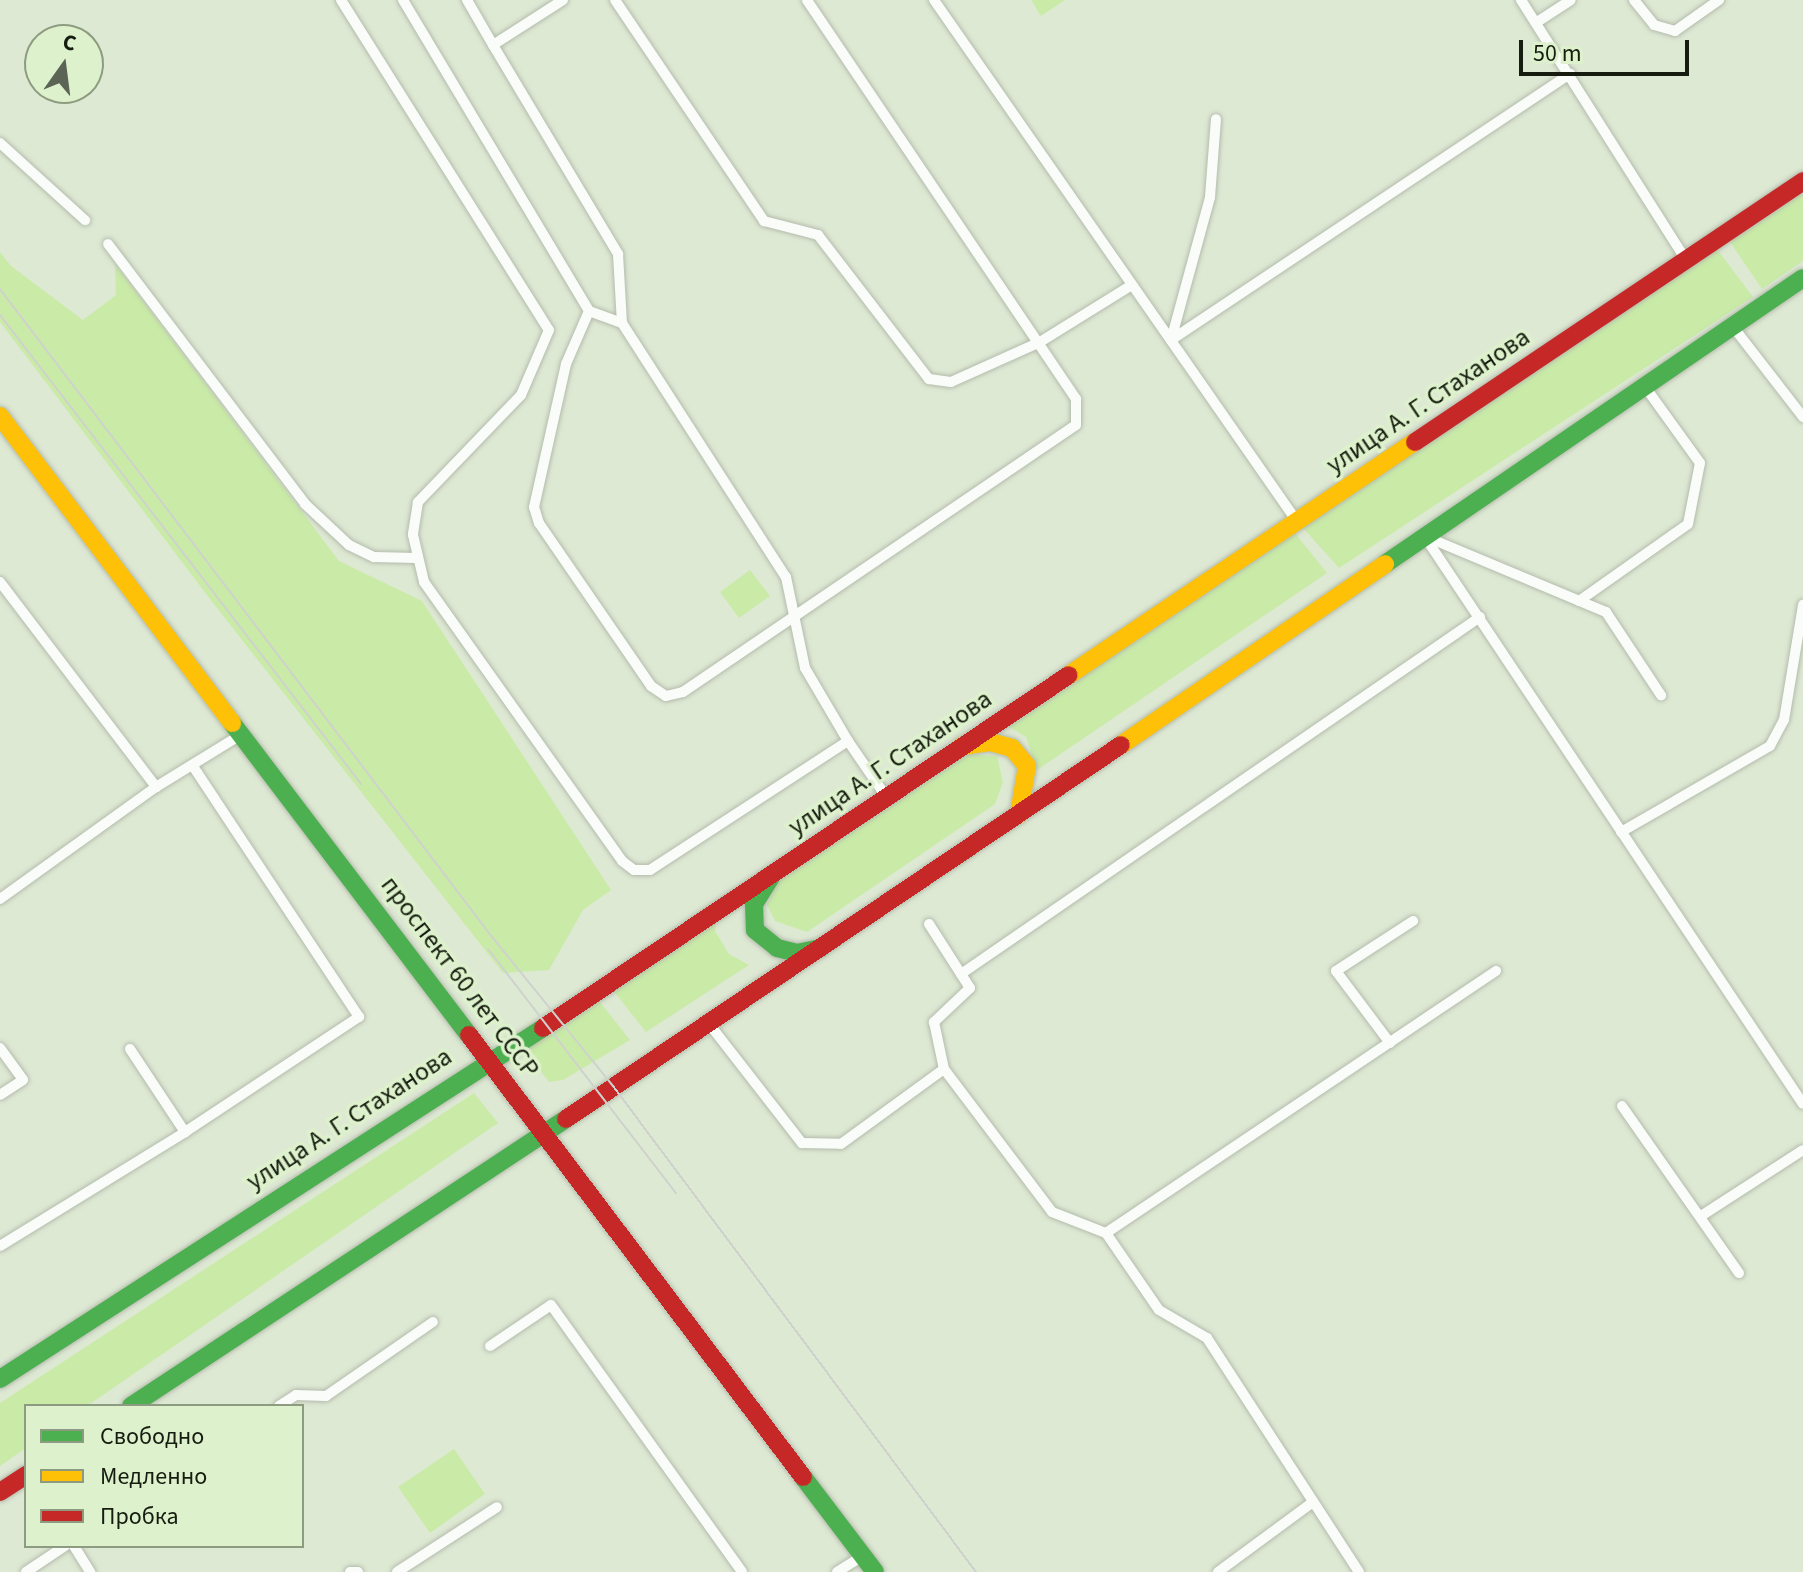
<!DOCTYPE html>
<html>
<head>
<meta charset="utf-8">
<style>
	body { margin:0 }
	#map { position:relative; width:1803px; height:1572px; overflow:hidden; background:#dee9d4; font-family:"Source Sans 3",sans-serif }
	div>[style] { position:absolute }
	.green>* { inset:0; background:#c9eba7 }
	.roads { filter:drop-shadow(0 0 2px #b4bcac) drop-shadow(0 0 2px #b4bcac) }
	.lane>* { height:10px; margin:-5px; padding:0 5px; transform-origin:5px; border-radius:5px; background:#fafcf9 }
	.fast>* { height:18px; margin:-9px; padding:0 9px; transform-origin:9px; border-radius:9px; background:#4caf50 }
	.slow>* { height:18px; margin:-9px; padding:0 9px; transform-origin:9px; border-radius:9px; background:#ffc107 }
	.jam>* { height:18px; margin:-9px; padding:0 9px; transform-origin:9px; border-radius:9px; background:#c62828 }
	.tram>* { height:2px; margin:-1px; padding:0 1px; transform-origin:1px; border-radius:1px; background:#cfd2cc }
	span { translate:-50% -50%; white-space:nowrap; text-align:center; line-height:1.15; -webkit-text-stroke:7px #ddf1cc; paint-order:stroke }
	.street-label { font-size:26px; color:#161d10 }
	.legend { position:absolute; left:24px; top:1404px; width:280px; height:144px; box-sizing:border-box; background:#ddf1cc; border:2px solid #8d9c81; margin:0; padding:10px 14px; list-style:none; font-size:24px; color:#161d10 }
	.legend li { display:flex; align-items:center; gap:16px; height:40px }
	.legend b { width:40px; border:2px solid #8d9c81 }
	.north { position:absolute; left:24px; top:24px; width:80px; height:80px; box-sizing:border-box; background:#ddf1cc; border:2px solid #8d9c81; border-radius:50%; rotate:14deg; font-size:22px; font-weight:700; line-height:32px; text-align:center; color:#161d10 }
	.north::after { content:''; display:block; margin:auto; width:28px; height:36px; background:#5c6455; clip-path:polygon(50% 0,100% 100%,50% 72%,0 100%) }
	.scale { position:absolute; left:1519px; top:40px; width:170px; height:36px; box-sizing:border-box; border:4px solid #161d10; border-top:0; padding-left:10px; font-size:24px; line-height:28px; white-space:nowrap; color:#161d10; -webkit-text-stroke:6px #ddf1cc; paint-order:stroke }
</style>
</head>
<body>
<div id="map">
	<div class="green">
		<div style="clip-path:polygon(1031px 0,1065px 0,1041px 16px)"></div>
		<div style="clip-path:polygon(1803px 193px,1803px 261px,1762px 289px,1730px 242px)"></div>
		<div style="clip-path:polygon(1717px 249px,1753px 297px,1339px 568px,1302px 527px)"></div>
		<div style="clip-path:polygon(0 252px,11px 266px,83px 320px,116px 295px,115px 264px,339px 561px,422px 601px,611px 890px,583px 910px,549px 970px,503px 973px,213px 603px,0 322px)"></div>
		<div style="clip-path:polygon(1295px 533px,1327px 573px,1037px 770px,1026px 737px,1004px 724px)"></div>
		<div style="clip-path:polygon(750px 570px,770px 596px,739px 618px,720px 592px)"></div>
		<div style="clip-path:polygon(960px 754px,997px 756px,1003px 782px,995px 804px,807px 932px,775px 921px,767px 905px,779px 879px)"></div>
		<div style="clip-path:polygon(716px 921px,715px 931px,729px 954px,749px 965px,646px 1032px,612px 989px)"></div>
		<div style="clip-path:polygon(596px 997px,630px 1040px,563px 1080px,549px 1082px,535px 1064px,530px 1046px)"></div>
		<div style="clip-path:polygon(474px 1093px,498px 1123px,87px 1406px,26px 1406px,26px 1448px,0 1466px,0 1403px)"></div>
		<div style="clip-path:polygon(454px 1449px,485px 1494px,430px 1533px,398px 1487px)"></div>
	</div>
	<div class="roads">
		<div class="lane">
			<div style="left:341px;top:0;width:390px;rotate:57.8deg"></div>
			<div style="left:549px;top:330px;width:71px;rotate:113.3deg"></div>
			<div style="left:521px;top:395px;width:149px;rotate:133.9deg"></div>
			<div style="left:418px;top:502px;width:33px;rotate:99deg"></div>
			<div style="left:413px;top:535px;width:48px;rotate:76.8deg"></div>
			<div style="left:424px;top:582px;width:342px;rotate:54.6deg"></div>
			<div style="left:622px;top:861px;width:15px;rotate:37deg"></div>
			<div style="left:634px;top:870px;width:16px"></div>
			<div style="left:650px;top:870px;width:236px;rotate:-33.1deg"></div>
			<div style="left:848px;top:741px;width:65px;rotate:55.6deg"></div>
			<div style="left:403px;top:0;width:362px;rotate:59.1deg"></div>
			<div style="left:589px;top:311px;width:35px;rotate:20deg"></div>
			<div style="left:467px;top:0;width:52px;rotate:60deg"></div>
			<div style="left:563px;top:0;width:83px;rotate:147.3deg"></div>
			<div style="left:493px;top:45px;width:244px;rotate:59.1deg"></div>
			<div style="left:618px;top:254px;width:69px;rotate:86.7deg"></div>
			<div style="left:622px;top:323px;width:302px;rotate:57.2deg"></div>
			<div style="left:786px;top:577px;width:93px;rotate:78.2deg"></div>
			<div style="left:805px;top:668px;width:85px;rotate:59.5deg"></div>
			<div style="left:615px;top:0;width:267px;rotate:56deg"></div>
			<div style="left:764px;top:221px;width:56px;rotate:14.5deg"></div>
			<div style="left:818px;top:235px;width:182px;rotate:52.4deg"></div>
			<div style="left:929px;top:379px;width:22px;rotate:8deg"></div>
			<div style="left:951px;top:382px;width:98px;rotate:-24.2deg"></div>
			<div style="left:1040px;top:342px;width:108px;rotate:-31.8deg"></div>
			<div style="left:934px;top:0;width:634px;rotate:55.16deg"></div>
			<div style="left:1521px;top:0;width:306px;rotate:57.6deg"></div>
			<div style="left:1634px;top:0;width:32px;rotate:51deg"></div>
			<div style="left:1654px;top:25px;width:22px;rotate:16deg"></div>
			<div style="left:1675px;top:31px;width:54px;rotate:-35.2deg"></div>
			<div style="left:1537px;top:22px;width:40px;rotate:-32.9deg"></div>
			<div style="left:0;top:143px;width:115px;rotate:42.2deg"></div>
			<div style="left:108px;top:244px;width:326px;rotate:52.8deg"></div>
			<div style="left:305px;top:504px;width:60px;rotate:43deg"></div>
			<div style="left:349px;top:545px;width:28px;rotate:26deg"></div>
			<div style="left:374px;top:557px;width:42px;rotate:1.4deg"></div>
			<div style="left:589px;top:311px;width:58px;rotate:113.5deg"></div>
			<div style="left:566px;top:364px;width:147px;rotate:102.6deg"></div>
			<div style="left:534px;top:507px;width:17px;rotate:73deg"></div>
			<div style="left:539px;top:523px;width:198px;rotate:55.5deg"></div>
			<div style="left:651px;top:686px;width:18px;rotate:34deg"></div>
			<div style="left:666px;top:696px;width:17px;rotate:-13deg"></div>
			<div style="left:683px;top:692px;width:475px;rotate:-34.2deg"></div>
			<div style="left:1076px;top:425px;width:26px;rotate:-90deg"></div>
			<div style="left:1076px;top:399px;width:481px;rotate:-124deg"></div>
			<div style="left:1734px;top:328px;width:113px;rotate:52.2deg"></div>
			<div style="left:1171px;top:340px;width:480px;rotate:-33.7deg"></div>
			<div style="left:1171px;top:340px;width:148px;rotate:-74.7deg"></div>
			<div style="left:1210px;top:197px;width:78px;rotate:-85.6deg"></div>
			<div style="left:1425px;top:537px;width:681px;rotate:56.31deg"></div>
			<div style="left:1429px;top:538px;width:192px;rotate:22.7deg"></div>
			<div style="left:1606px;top:612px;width:100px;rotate:56.5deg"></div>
			<div style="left:0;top:582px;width:258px;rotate:52.7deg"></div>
			<div style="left:1579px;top:601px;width:133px;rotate:-35.2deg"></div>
			<div style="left:1688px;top:524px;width:62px;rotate:-78.9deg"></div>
			<div style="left:1700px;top:463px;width:92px;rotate:-125.8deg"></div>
			<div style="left:1621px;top:832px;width:172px;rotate:-30deg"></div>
			<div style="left:1770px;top:746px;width:30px;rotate:-62deg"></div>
			<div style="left:1784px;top:720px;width:117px;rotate:-80.6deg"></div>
			<div style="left:0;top:899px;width:192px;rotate:-35.7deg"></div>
			<div style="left:156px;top:787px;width:97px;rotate:-31.6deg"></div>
			<div style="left:929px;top:924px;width:76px;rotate:57.4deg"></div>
			<div style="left:970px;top:988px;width:50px;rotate:136.6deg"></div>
			<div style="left:934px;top:1022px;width:48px;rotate:78deg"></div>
			<div style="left:961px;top:974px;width:630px;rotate:-34.52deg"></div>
			<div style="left:710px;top:1025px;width:150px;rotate:52.1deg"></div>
			<div style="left:802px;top:1143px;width:39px;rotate:1deg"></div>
			<div style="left:841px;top:1144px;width:127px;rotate:-36.1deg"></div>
			<div style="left:944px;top:1069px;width:179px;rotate:52.9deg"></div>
			<div style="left:1052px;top:1212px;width:58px;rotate:21.3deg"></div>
			<div style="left:1106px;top:1233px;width:93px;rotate:55.5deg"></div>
			<div style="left:1159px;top:1310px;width:56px;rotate:30.3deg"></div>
			<div style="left:1207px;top:1338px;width:279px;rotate:57deg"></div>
			<div style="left:1390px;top:1043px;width:90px;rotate:-126.9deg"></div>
			<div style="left:1336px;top:971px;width:92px;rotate:-33deg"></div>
			<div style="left:0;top:1048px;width:39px;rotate:54deg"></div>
			<div style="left:23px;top:1080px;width:27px;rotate:147deg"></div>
			<div style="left:130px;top:1049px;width:100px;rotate:56.5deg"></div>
			<div style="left:185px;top:1132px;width:209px;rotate:-33.5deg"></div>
			<div style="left:359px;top:1017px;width:301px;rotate:-123.5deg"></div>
			<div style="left:1622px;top:1106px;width:204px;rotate:55deg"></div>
			<div style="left:1701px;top:1216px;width:121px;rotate:-32.9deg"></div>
			<div style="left:1106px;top:1233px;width:470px;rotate:-33.9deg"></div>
			<div style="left:0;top:1246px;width:217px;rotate:-31.6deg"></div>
			<div style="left:490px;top:1346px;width:73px;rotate:-33.9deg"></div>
			<div style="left:551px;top:1305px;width:328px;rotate:54.4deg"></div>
			<div style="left:279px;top:1406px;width:20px;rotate:-33deg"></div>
			<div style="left:296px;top:1395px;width:30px;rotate:2deg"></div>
			<div style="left:326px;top:1396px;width:130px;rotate:-34.7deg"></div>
			<div style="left:74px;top:1546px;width:31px;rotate:58deg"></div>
			<div style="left:26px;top:1572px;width:47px;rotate:-33.7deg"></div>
			<div style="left:350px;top:1572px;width:8px"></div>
			<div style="left:397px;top:1572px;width:119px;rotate:-33deg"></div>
			<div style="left:837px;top:1572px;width:26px;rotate:-32deg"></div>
			<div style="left:1218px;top:1572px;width:118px;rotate:-36.4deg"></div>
		</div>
		<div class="fast">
			<div style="left:1385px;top:564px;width:506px;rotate:-34.38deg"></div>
			<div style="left:232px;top:723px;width:392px;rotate:52.8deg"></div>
			<div style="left:771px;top:877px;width:32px;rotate:122deg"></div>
			<div style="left:754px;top:904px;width:26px;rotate:88deg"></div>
			<div style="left:755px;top:930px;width:28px;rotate:39deg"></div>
			<div style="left:777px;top:948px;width:21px;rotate:14deg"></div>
			<div style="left:797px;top:953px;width:24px;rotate:-12deg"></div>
			<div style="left:0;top:1379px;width:647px;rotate:-32.88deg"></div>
			<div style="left:131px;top:1406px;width:521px;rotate:-33.42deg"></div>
			<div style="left:803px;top:1477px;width:119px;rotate:52.8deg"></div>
		</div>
		<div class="slow">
			<div style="left:0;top:416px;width:385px;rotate:52.9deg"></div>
			<div style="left:1069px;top:675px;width:417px;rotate:-34deg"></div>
			<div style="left:1121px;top:745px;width:320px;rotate:-34.4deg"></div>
			<div style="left:962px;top:746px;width:28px;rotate:-8deg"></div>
			<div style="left:990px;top:742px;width:23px;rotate:15deg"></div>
			<div style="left:1012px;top:748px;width:23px;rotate:50deg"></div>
			<div style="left:1027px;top:766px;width:49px;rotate:99.5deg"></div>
		</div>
		<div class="jam">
			<div style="left:1415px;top:442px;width:468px;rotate:-33.9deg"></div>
			<div style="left:543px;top:1028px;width:633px;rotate:-33.87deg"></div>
			<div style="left:469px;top:1035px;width:554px;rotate:52.92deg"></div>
			<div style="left:566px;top:1119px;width:669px;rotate:-33.98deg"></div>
			<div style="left:0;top:1492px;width:31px;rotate:-33deg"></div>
		</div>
	</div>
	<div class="tram">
		<div style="left:0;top:289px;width:814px;rotate:52.79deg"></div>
		<div style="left:492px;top:937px;width:192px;rotate:50.9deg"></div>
		<div style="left:613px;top:1086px;width:607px;rotate:53.24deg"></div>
		<div style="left:0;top:315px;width:592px;rotate:52.41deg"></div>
		<div style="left:488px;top:949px;width:308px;rotate:52.4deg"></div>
	</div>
	<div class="street-label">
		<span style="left:1428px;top:401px;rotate:-34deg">улица А. Г. Стаханова</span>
		<span style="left:890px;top:763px;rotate:-34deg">улица А. Г. Стаханова</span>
		<span style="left:460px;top:977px;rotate:53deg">проспект 60 лет СССР</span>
		<span style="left:349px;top:1119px;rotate:-33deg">улица А. Г. Стаханова</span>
	</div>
	<ul class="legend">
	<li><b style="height:10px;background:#4caf50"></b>Свободно</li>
	<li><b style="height:10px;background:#ffc107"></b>Медленно</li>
	<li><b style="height:10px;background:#c62828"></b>Пробка</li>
	</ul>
	<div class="north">С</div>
	<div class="scale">50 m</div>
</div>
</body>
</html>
